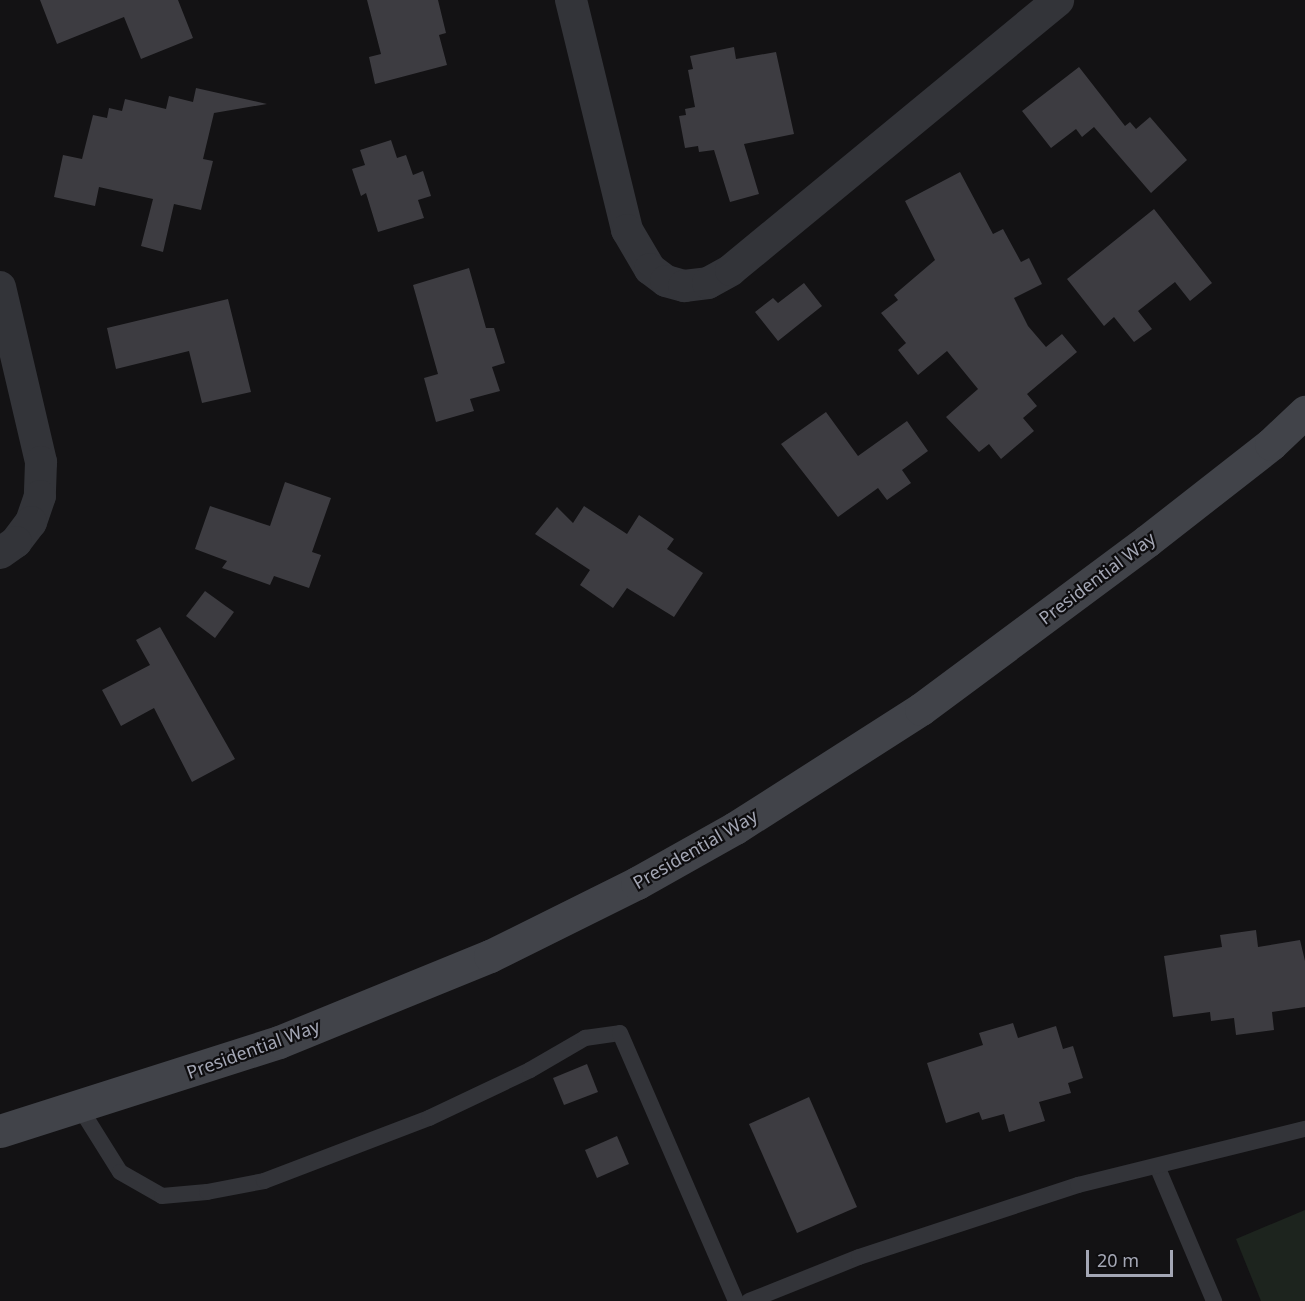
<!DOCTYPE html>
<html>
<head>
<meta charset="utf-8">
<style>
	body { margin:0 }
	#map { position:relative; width:1305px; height:1301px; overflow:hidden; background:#131214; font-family:"Noto Sans",sans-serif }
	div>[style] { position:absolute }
	.green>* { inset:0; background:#1d241e }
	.building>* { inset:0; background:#3d3c41 }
	.lane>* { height:16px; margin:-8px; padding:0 8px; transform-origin:8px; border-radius:8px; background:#333439 }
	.street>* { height:32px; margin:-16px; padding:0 16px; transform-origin:16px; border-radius:16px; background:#333439 }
	.secondary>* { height:33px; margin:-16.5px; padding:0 16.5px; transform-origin:16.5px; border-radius:16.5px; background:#414349 }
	span { translate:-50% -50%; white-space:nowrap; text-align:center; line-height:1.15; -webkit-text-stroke:4.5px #0e0d0f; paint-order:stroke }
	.street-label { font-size:18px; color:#a4a7b5 }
	.scale { position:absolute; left:1086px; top:1250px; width:87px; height:27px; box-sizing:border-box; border:3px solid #a4a7b5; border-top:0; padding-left:8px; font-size:18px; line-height:21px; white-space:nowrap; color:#a4a7b5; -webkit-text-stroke:4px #0e0d0f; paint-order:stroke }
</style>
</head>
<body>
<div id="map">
	<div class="green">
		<div style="clip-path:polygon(1305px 1210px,1305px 1301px,1261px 1301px,1236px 1239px)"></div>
	</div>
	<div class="building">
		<div style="clip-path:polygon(40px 0,178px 0,193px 38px,141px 59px,124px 17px,57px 44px)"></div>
		<div style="clip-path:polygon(367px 0,438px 0,446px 33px,439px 35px,447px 65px,375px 84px,369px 57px,381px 54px)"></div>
		<div style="clip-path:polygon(734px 47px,736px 59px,776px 52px,794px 134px,744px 144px,759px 194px,730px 202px,714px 150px,699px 152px,698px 146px,685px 148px,679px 116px,686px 115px,685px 109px,695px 107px,688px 70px,693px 69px,690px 56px)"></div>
		<div style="clip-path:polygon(1079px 67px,1125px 126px,1130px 122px,1136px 129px,1150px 117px,1187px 160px,1151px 193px,1094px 127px,1082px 137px,1076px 129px,1051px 148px,1022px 111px)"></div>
		<div style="clip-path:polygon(196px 88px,267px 104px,214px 113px,203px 159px,213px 161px,201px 210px,174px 204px,163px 252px,141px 246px,153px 199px,99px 187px,95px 206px,54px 197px,63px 155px,82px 159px,93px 115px,107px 118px,109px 108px,122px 111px,125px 99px,166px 109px,169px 96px,193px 102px)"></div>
		<div style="clip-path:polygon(391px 140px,397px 158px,406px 155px,413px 175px,423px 171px,431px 196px,418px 200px,424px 218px,378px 232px,366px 193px,361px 196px,352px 169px,365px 165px,360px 150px)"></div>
		<div style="clip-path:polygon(960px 172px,993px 234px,1003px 229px,1021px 262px,1029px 258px,1042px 284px,1014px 298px,1028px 326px,1046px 347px,1062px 334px,1077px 352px,1027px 394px,1037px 406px,1023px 418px,1034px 431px,1001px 459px,989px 444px,979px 452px,946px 417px,978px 389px,947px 351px,918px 375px,898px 350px,906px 343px,881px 313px,898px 300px,894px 295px,935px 260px,905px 201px)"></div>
		<div style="clip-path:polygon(1154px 209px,1212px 283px,1190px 301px,1175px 282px,1138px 311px,1152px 329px,1134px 342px,1114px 317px,1104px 326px,1067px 279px)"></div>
		<div style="clip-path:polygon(469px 268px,486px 328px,494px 328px,505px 363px,492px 367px,500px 391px,470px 399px,474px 411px,436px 422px,424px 378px,438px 374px,413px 285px)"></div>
		<div style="clip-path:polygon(804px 283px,822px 306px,778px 341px,755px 312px,773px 298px,778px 303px)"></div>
		<div style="clip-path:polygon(228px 299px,251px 392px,202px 403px,189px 351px,116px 369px,107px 328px)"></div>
		<div style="clip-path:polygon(826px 412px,858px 456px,907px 421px,928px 451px,902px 470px,911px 483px,887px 500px,878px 488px,838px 517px,781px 444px)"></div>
		<div style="clip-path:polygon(285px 482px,331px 498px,312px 552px,321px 555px,309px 588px,274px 576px,270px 585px,222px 568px,227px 561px,195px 549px,210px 506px,270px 526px)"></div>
		<div style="clip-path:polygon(584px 506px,627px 534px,639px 515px,674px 539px,667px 549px,703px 573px,674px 617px,627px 588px,613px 608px,580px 585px,590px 570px,535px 534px,557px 507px,573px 523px)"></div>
		<div style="clip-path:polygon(205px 591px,234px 612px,215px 638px,186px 616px)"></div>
		<div style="clip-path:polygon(160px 627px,235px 759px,192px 782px,154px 708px,121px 726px,102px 690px,150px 665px,136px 640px)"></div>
		<div style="clip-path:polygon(1256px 930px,1258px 947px,1300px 940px,1305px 961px,1305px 1007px,1272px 1012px,1274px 1030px,1236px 1035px,1234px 1018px,1211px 1021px,1210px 1012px,1173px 1017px,1164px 956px,1222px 947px,1220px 935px)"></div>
		<div style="clip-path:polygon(1013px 1023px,1018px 1038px,1056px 1026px,1063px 1049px,1073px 1046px,1083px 1078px,1068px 1083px,1071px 1093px,1039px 1102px,1045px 1121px,1009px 1132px,1004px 1114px,982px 1120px,979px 1112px,946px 1123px,927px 1063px,983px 1045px,979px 1033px)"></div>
		<div style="clip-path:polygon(587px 1064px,598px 1092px,564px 1105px,553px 1078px)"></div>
		<div style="clip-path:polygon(809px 1097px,857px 1207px,797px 1233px,749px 1124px)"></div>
		<div style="clip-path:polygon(617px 1136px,629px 1164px,597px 1178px,585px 1150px)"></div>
	</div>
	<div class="lane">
		<div style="left:80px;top:1108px;width:75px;rotate:58deg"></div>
		<div style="left:120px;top:1172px;width:48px;rotate:29.7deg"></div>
		<div style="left:162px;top:1196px;width:45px;rotate:-5.1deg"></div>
		<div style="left:207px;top:1192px;width:58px;rotate:-10.9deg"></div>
		<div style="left:264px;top:1181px;width:177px;rotate:-20.9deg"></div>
		<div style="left:429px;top:1118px;width:112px;rotate:-25.4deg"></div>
		<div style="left:530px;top:1070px;width:64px;rotate:-30.2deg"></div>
		<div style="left:585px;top:1038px;width:35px;rotate:-8deg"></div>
		<div style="left:620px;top:1033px;width:292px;rotate:66.6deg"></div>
		<div style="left:1157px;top:1166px;width:147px;rotate:67.1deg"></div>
		<div style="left:749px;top:1301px;width:118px;rotate:-21.8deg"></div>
		<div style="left:859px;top:1257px;width:231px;rotate:-18.2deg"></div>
		<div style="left:1078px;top:1185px;width:234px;rotate:-13.9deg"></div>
	</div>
	<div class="street">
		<div style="left:571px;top:0;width:237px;rotate:76.3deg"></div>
		<div style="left:627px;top:230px;width:45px;rotate:59.5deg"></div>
		<div style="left:650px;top:269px;width:20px;rotate:37deg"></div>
		<div style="left:666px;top:281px;width:19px;rotate:16deg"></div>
		<div style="left:684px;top:286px;width:24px;rotate:-7deg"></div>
		<div style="left:708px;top:283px;width:26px;rotate:-29deg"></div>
		<div style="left:731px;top:270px;width:424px;rotate:-39.5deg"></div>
		<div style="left:0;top:287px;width:180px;rotate:76.8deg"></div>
		<div style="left:41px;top:462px;width:34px;rotate:92deg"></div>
		<div style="left:40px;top:496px;width:28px;rotate:109deg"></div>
		<div style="left:31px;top:522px;width:25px;rotate:127deg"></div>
		<div style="left:16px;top:542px;width:19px;rotate:145deg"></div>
	</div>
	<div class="secondary">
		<div style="left:0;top:1131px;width:293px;rotate:-17.7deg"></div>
		<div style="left:279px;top:1042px;width:228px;rotate:-22.2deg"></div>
		<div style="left:490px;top:956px;width:164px;rotate:-26.4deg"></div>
		<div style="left:637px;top:883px;width:112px;rotate:-29.3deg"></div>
		<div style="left:735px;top:828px;width:221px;rotate:-32.6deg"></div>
		<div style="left:921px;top:709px;width:282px;rotate:-36.6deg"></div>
		<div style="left:1147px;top:541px;width:157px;rotate:-38deg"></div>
		<div style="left:1271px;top:444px;width:47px;rotate:-43.3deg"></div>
	</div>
	<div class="street-label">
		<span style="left:1097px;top:578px;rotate:-37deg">Presidential Way</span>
		<span style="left:695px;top:849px;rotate:-30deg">Presidential Way</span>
		<span style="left:253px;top:1049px;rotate:-20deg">Presidential Way</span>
	</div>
	<div class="scale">20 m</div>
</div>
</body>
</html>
